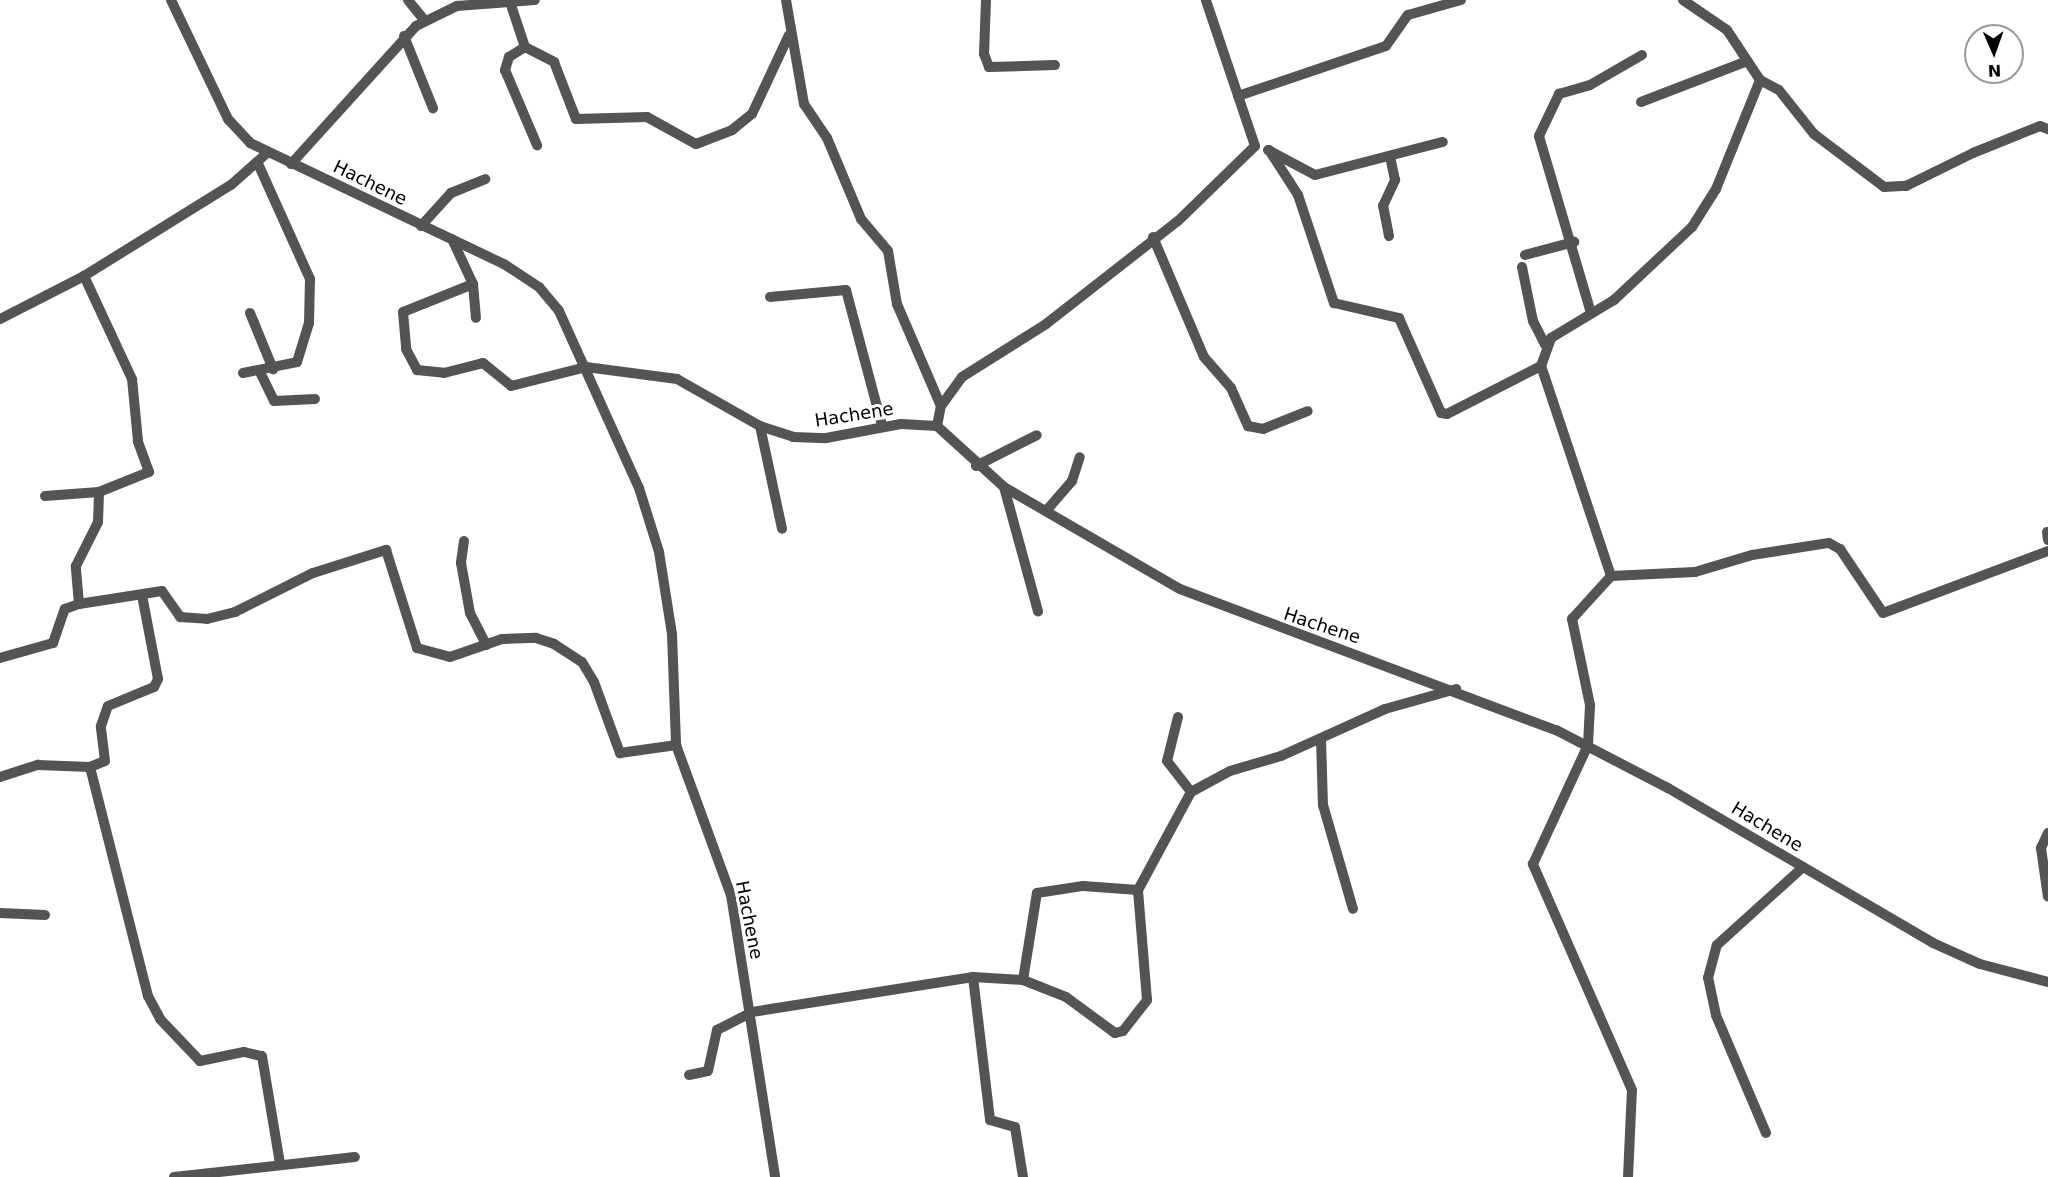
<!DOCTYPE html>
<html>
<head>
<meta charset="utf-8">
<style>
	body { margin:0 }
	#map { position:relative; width:2048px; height:1177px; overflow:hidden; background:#fff; font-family:"DejaVu Sans",sans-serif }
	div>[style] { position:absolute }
	.minor>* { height:10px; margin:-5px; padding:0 5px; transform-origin:5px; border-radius:5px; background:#545454 }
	span { translate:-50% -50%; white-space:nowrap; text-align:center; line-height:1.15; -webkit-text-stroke:6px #fff; paint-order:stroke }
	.street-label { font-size:18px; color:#000 }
	.north { position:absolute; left:1964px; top:24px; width:60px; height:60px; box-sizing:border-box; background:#fff; border:2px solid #999; border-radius:50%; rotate:178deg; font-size:16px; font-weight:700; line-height:24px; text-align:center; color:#000 }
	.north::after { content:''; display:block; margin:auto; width:21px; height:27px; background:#000; clip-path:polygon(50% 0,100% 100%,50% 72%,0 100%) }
</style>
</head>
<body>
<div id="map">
	<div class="minor">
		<div style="left:171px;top:0;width:132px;rotate:64.4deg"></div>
		<div style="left:228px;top:119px;width:33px;rotate:47deg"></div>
		<div style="left:250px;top:143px;width:281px;rotate:25.5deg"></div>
		<div style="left:504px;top:264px;width:42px;rotate:33.3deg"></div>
		<div style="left:539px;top:287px;width:31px;rotate:50deg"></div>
		<div style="left:559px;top:311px;width:194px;rotate:65.7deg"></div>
		<div style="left:639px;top:488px;width:67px;rotate:72.6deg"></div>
		<div style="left:659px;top:552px;width:83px;rotate:81deg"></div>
		<div style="left:672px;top:634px;width:111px;rotate:87.9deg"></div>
		<div style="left:676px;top:745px;width:160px;rotate:69.9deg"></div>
		<div style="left:731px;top:895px;width:285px;rotate:81.1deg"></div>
		<div style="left:408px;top:0;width:27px;rotate:51deg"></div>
		<div style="left:786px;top:0;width:106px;rotate:80.2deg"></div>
		<div style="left:804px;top:104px;width:41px;rotate:55.9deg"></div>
		<div style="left:827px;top:138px;width:88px;rotate:67.2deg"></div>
		<div style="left:861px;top:219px;width:42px;rotate:49.8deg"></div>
		<div style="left:888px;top:251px;width:54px;rotate:80.4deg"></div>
		<div style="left:897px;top:304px;width:111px;rotate:66.7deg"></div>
		<div style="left:986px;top:0;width:54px;rotate:92.1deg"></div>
		<div style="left:984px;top:54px;width:14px;rotate:69deg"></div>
		<div style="left:989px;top:67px;width:66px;rotate:-1.7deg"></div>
		<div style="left:1683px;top:0;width:53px;rotate:34.3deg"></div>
		<div style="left:1727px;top:30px;width:60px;rotate:56.6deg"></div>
		<div style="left:1760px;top:80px;width:21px;rotate:28deg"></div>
		<div style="left:1779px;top:90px;width:56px;rotate:51.5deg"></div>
		<div style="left:1814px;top:134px;width:88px;rotate:37.1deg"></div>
		<div style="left:1884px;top:187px;width:22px;rotate:-3deg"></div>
		<div style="left:1906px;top:186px;width:75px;rotate:-26.2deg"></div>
		<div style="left:1973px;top:153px;width:72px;rotate:-21.9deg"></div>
		<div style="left:2040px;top:126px;width:9px;rotate:21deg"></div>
		<div style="left:510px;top:2px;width:47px;rotate:71.6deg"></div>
		<div style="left:525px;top:47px;width:33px;rotate:27deg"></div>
		<div style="left:554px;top:62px;width:61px;rotate:68.9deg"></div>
		<div style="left:576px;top:119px;width:71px;rotate:-1.6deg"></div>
		<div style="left:647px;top:117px;width:56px;rotate:28.9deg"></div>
		<div style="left:696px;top:144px;width:39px;rotate:-21deg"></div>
		<div style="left:732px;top:130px;width:26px;rotate:-39deg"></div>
		<div style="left:752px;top:114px;width:87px;rotate:-64.9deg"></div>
		<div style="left:404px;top:36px;width:78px;rotate:68.1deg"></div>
		<div style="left:525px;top:47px;width:19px;rotate:148deg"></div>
		<div style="left:509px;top:57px;width:14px;rotate:107deg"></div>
		<div style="left:505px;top:70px;width:82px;rotate:66.9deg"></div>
		<div style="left:1238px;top:96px;width:156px;rotate:-18.7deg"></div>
		<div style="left:1386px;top:46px;width:38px;rotate:-55deg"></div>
		<div style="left:1408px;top:15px;width:55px;rotate:-15.8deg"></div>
		<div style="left:1641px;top:102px;width:114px;rotate:-21.1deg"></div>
		<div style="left:1268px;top:150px;width:53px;rotate:28deg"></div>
		<div style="left:1315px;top:175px;width:132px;rotate:-14.5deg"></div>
		<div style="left:1269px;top:150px;width:54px;rotate:57.2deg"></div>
		<div style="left:1298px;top:195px;width:114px;rotate:71.6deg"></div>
		<div style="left:1334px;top:303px;width:67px;rotate:13deg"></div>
		<div style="left:1399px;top:318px;width:104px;rotate:66.1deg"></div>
		<div style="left:1441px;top:413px;width:6px;rotate:9deg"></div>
		<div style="left:1447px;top:414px;width:106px;rotate:-27.1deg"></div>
		<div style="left:291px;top:164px;width:186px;rotate:-47.8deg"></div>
		<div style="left:416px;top:26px;width:46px;rotate:-26deg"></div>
		<div style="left:457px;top:6px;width:78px;rotate:-4.4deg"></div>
		<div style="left:421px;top:226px;width:45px;rotate:-47.7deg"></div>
		<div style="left:451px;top:193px;width:37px;rotate:-22deg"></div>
		<div style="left:1389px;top:236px;width:31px;rotate:-101deg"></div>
		<div style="left:1383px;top:206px;width:29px;rotate:-65deg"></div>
		<div style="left:1395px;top:180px;width:24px;rotate:-102deg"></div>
		<div style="left:1153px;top:237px;width:130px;rotate:67deg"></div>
		<div style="left:1204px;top:357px;width:41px;rotate:48.9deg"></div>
		<div style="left:1231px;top:388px;width:42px;rotate:65.9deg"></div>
		<div style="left:1248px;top:426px;width:15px;rotate:11deg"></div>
		<div style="left:1263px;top:429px;width:48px;rotate:-21.8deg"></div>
		<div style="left:452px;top:239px;width:50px;rotate:65deg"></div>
		<div style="left:473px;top:284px;width:34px;rotate:85deg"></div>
		<div style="left:1525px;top:255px;width:51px;rotate:-14.9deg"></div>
		<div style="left:1522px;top:267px;width:55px;rotate:78.5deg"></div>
		<div style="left:1533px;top:321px;width:27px;rotate:63deg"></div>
		<div style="left:473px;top:284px;width:75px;rotate:158.2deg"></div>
		<div style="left:403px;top:312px;width:37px;rotate:85deg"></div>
		<div style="left:406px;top:349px;width:24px;rotate:62deg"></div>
		<div style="left:417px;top:370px;width:27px;rotate:6deg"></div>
		<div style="left:444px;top:373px;width:40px;rotate:-14.4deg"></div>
		<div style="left:483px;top:363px;width:36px;rotate:39deg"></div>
		<div style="left:511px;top:386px;width:77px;rotate:-14.2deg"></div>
		<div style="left:770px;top:297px;width:76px;rotate:-5.3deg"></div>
		<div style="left:846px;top:290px;width:140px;rotate:75.1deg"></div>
		<div style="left:250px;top:313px;width:61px;rotate:67.7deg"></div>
		<div style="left:1591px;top:313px;width:184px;rotate:-106.4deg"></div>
		<div style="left:1539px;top:136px;width:47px;rotate:-64.5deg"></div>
		<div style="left:1559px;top:94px;width:32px;rotate:-16deg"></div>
		<div style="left:1590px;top:85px;width:60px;rotate:-30deg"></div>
		<div style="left:0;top:319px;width:94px;rotate:-27.1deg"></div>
		<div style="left:84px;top:276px;width:173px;rotate:-31.8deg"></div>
		<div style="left:231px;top:185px;width:48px;rotate:-41.6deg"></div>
		<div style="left:586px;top:367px;width:92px;rotate:7.5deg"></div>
		<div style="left:677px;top:379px;width:95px;rotate:29.5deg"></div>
		<div style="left:760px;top:426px;width:35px;rotate:18deg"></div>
		<div style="left:793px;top:437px;width:33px;rotate:2deg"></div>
		<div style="left:826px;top:438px;width:76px;rotate:-10.6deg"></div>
		<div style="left:901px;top:424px;width:36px;rotate:3deg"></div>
		<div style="left:937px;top:426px;width:91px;rotate:42.3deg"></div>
		<div style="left:1004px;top:487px;width:203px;rotate:30.1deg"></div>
		<div style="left:1180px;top:589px;width:402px;rotate:20.6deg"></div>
		<div style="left:1556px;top:730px;width:126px;rotate:27.4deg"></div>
		<div style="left:1668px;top:788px;width:307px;rotate:30.3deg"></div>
		<div style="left:1933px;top:943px;width:51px;rotate:24.1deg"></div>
		<div style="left:1980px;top:964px;width:70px;rotate:14.8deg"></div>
		<div style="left:260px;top:372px;width:32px;rotate:64deg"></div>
		<div style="left:274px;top:401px;width:41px;rotate:-2.8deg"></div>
		<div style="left:243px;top:373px;width:55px;rotate:-11.5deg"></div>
		<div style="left:297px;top:362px;width:41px;rotate:-72.9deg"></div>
		<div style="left:309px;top:323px;width:44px;rotate:-88.7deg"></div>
		<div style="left:310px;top:279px;width:126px;rotate:-114.3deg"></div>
		<div style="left:760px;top:426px;width:105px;rotate:77.9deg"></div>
		<div style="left:937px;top:426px;width:20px;rotate:-79deg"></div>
		<div style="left:941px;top:406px;width:36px;rotate:-54deg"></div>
		<div style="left:962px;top:377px;width:99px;rotate:-32.2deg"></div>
		<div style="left:1046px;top:324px;width:167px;rotate:-38deg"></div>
		<div style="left:1178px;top:221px;width:107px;rotate:-44.2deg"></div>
		<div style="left:1255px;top:146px;width:154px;rotate:-108.6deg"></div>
		<div style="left:976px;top:466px;width:68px;rotate:-26.9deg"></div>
		<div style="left:1004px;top:487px;width:129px;rotate:74.7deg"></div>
		<div style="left:45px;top:496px;width:54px;rotate:-4.2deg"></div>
		<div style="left:99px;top:492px;width:54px;rotate:-21.8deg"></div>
		<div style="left:149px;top:472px;width:33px;rotate:-110deg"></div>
		<div style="left:138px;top:441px;width:62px;rotate:-95.5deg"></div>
		<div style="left:132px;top:379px;width:114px;rotate:-115deg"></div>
		<div style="left:1046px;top:511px;width:40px;rotate:-49deg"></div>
		<div style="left:1072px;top:481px;width:25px;rotate:-72deg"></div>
		<div style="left:2047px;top:532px;width:8px;rotate:83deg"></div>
		<div style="left:464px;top:541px;width:22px;rotate:98deg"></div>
		<div style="left:461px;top:563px;width:51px;rotate:79.8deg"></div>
		<div style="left:470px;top:613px;width:36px;rotate:63deg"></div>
		<div style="left:1611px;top:576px;width:84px;rotate:-2.7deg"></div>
		<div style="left:1695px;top:572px;width:59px;rotate:-16.6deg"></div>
		<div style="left:1752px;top:555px;width:78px;rotate:-8.9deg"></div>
		<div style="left:1829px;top:543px;width:13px;rotate:29deg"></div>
		<div style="left:1840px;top:549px;width:77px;rotate:56.1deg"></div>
		<div style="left:1883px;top:613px;width:176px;rotate:-20.6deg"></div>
		<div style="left:79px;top:604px;width:38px;rotate:-95deg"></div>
		<div style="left:76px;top:566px;width:49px;rotate:-63.4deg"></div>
		<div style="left:98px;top:522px;width:30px;rotate:-88deg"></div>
		<div style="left:0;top:658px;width:55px;rotate:-15.8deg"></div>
		<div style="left:53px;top:643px;width:36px;rotate:-71deg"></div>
		<div style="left:65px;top:609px;width:15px;rotate:-20deg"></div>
		<div style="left:79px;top:604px;width:84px;rotate:-8.9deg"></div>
		<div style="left:162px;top:591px;width:32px;rotate:55deg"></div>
		<div style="left:180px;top:617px;width:27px;rotate:4deg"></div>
		<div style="left:207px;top:619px;width:29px;rotate:-14deg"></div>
		<div style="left:235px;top:612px;width:87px;rotate:-26.6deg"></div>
		<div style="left:313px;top:573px;width:77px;rotate:-17.5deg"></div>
		<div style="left:386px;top:550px;width:103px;rotate:72.4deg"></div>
		<div style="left:417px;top:648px;width:34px;rotate:15deg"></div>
		<div style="left:450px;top:657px;width:55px;rotate:-19.1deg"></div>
		<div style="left:502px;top:639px;width:34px;rotate:-2deg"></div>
		<div style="left:536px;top:638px;width:19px;rotate:18deg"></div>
		<div style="left:554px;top:644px;width:33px;rotate:33deg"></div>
		<div style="left:582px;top:662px;width:23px;rotate:59deg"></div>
		<div style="left:594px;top:682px;width:76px;rotate:69.9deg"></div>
		<div style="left:620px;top:753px;width:57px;rotate:-8.1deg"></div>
		<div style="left:1178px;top:717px;width:45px;rotate:104deg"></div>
		<div style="left:1167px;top:761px;width:39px;rotate:52deg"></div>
		<div style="left:1321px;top:739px;width:66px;rotate:88.3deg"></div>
		<div style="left:1323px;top:805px;width:108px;rotate:73.9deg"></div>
		<div style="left:90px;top:767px;width:236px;rotate:75.8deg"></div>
		<div style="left:148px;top:996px;width:26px;rotate:62deg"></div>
		<div style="left:160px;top:1019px;width:58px;rotate:46.4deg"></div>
		<div style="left:200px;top:1061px;width:45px;rotate:-11.6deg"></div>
		<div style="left:244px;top:1052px;width:18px;rotate:13deg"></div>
		<div style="left:262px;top:1056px;width:109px;rotate:80.5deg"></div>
		<div style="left:0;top:777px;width:40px;rotate:-18deg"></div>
		<div style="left:38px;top:765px;width:52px;rotate:2.2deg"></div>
		<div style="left:90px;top:767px;width:16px;rotate:-22deg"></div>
		<div style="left:105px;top:761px;width:35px;rotate:-97deg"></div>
		<div style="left:101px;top:726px;width:21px;rotate:-71deg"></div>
		<div style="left:108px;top:706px;width:50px;rotate:-22.4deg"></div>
		<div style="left:154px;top:687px;width:9px;rotate:-63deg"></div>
		<div style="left:158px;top:679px;width:86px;rotate:-100.8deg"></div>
		<div style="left:2048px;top:833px;width:17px;rotate:115deg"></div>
		<div style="left:2041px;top:848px;width:49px;rotate:81.9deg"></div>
		<div style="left:0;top:913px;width:45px;rotate:2.5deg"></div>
		<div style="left:973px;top:977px;width:144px;rotate:83.2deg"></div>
		<div style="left:990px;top:1120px;width:26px;rotate:16deg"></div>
		<div style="left:1015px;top:1127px;width:51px;rotate:80.9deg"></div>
		<div style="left:1023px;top:980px;width:88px;rotate:-80.9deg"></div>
		<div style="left:1037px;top:893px;width:47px;rotate:-8.7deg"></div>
		<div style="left:1083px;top:886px;width:55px;rotate:4.2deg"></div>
		<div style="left:689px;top:1075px;width:19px;rotate:-12deg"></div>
		<div style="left:708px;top:1071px;width:42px;rotate:-77.6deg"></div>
		<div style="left:717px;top:1030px;width:39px;rotate:-27deg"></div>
		<div style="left:752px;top:1012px;width:224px;rotate:-9deg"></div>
		<div style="left:973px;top:977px;width:50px;rotate:3.4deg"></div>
		<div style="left:1023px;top:980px;width:46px;rotate:21.6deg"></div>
		<div style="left:1066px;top:997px;width:61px;rotate:36.3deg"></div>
		<div style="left:1115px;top:1033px;width:8px;rotate:-14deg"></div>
		<div style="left:1123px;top:1031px;width:39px;rotate:-52deg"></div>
		<div style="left:1147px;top:1000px;width:110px;rotate:-94.7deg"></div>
		<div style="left:1138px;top:890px;width:111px;rotate:-61.6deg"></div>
		<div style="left:1191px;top:792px;width:44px;rotate:-28.3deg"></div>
		<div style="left:1230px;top:771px;width:53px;rotate:-16.4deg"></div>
		<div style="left:1281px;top:756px;width:114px;rotate:-24.3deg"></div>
		<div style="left:1385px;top:709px;width:74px;rotate:-15.7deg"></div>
		<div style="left:1766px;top:1133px;width:128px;rotate:-113deg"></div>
		<div style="left:1716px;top:1015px;width:38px;rotate:-102deg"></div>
		<div style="left:1708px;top:978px;width:34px;rotate:-75deg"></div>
		<div style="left:1717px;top:945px;width:116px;rotate:-42.2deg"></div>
		<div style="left:174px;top:1177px;width:182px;rotate:-6.3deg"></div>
		<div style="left:1628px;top:1177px;width:87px;rotate:-87.4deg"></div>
		<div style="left:1632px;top:1090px;width:247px;rotate:-113.7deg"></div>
		<div style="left:1533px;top:864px;width:131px;rotate:-65.2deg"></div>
		<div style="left:1588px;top:745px;width:40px;rotate:-87.1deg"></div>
		<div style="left:1590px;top:705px;width:88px;rotate:-101.8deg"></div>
		<div style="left:1572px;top:619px;width:58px;rotate:-47.8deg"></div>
		<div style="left:1611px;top:576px;width:221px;rotate:-108.4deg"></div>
		<div style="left:1541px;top:366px;width:30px;rotate:-70deg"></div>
		<div style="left:1551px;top:338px;width:74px;rotate:-31.1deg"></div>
		<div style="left:1614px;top:300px;width:107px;rotate:-43.1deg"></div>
		<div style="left:1692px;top:227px;width:45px;rotate:-57.7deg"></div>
		<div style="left:1716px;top:189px;width:118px;rotate:-68deg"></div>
	</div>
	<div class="street-label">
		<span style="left:370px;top:183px;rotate:26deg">Hachene</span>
		<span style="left:854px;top:415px;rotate:-9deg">Hachene</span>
		<span style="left:1322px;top:626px;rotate:18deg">Hachene</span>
		<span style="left:1767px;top:827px;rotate:31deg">Hachene</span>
		<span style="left:749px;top:920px;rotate:79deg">Hachene</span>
	</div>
	<div class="north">N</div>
</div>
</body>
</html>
